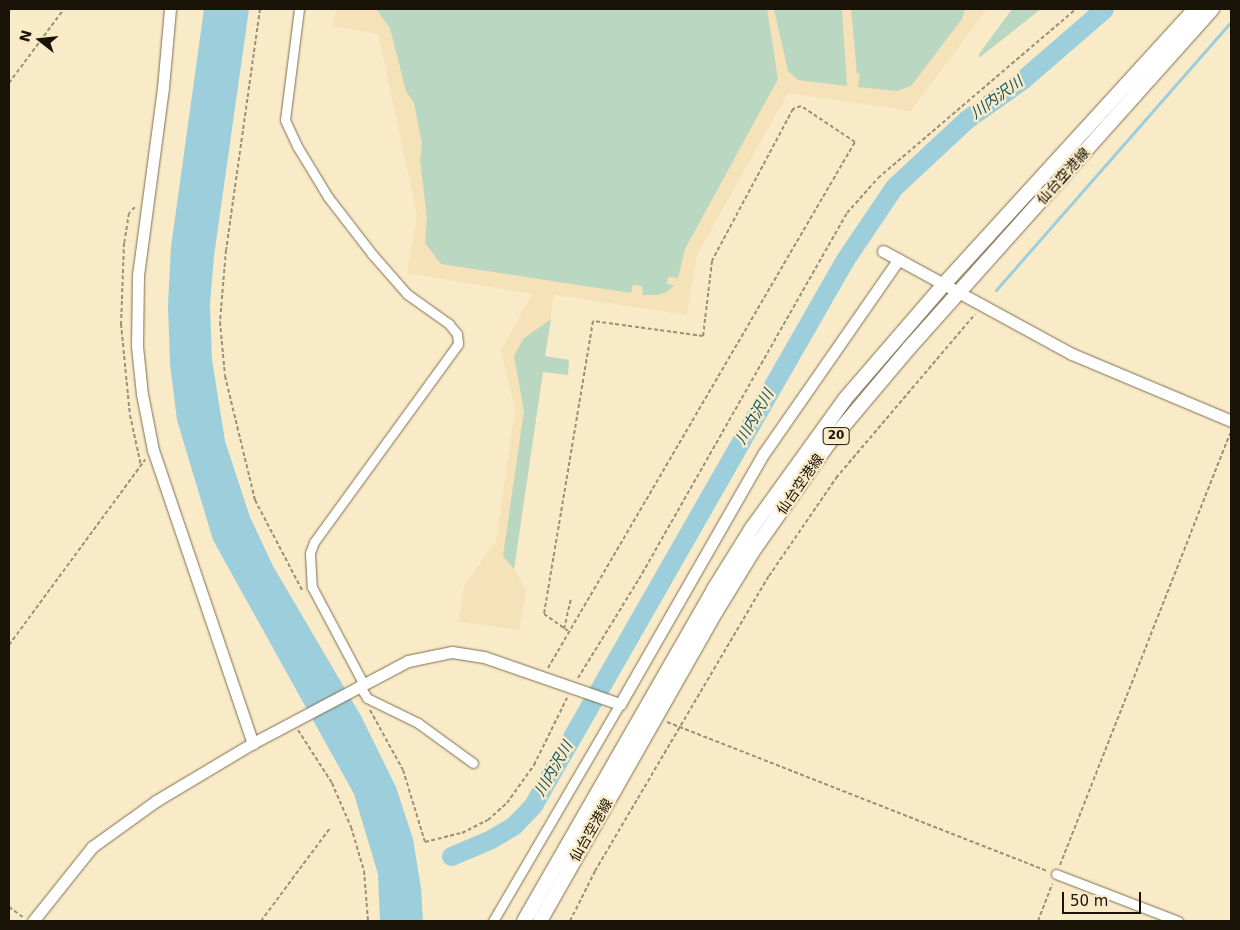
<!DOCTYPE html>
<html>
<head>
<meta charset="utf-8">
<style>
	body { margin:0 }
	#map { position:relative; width:1240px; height:930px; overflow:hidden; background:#faebc8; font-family:"DejaVu Sans","Noto Sans JP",sans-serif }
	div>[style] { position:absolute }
	.built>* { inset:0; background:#f5e2b8 }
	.green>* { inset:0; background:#b9d7c1 }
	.water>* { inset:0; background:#9ccedb }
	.stream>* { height:3px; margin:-1.5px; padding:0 1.5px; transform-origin:1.5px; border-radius:1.5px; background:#9ccedb }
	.river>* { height:19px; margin:-9.5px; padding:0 9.5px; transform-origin:9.5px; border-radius:9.5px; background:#9ccedb }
	.path>* { height:2px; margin-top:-1px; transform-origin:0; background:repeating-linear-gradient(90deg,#9b9077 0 4px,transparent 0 6.5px) }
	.roads { filter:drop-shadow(0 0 1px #7c6e4f) drop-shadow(0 0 1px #7c6e4f) }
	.minor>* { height:9px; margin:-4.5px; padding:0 4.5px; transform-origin:4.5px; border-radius:4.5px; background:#fff }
	.tertiary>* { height:11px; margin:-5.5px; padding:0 5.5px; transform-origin:5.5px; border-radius:5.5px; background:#fff }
	.primary>* { height:14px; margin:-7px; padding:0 7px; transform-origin:7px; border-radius:7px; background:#fff }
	span { translate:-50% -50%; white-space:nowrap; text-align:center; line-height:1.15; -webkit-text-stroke:4.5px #faebc8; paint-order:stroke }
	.shield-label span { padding:1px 4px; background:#faebc8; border:1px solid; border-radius:4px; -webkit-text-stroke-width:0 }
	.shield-label { font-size:12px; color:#191307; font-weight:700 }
	.street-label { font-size:14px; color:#191307 }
	.water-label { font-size:15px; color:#105463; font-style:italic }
	.frame { position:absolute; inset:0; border:10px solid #191307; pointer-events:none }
	.north { position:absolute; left:15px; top:15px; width:50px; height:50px; -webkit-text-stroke:4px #faebc8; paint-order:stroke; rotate:286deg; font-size:14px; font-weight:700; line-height:20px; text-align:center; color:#191307 }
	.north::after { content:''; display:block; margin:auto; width:18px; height:22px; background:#191307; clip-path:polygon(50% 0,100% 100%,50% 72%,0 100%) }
	.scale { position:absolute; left:1062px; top:892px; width:79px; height:22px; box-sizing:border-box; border:2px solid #191307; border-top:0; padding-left:6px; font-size:15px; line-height:18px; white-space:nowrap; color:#191307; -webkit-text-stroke:4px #faebc8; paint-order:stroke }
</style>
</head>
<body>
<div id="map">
	<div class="built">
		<div style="clip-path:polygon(336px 9px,987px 9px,911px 111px,788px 93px,697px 255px,687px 315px,554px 295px,545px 356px,569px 360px,567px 375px,543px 372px,514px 568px,526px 590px,519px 630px,459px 622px,464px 585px,496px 541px,515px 410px,501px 350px,532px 294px,407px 273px,417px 215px,378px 34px,333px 26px)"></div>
	</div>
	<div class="green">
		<div style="clip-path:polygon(376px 9px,767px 9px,778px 79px,685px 249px,678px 278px,668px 277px,667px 284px,674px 285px,668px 291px,659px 295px,643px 295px,642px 286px,633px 285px,631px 293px,441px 264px,425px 243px,427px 218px,420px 160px,422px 144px,414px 103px,406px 91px,390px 28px)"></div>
		<div style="clip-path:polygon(774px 9px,842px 9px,847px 86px,798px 80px,788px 71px)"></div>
		<div style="clip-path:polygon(851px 9px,965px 9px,962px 19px,911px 86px,897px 91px,858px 87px,860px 74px,857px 74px)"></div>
		<div style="clip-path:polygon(1012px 9px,1041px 9px,979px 58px,979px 54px)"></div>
		<div style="clip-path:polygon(551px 319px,545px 356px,569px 360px,568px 375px,543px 372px,514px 569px,503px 556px,524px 411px,514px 356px,523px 339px)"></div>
	</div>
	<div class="water">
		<div style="clip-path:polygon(204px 9px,249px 9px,214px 256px,210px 304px,212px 360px,225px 441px,250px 517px,273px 566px,361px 716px,396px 787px,413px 839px,421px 888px,423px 921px,380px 921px,378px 874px,354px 794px,213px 540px,177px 420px,170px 364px,168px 305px,171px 247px)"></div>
	</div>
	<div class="stream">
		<div style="left:996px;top:290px;width:356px;rotate:-48.8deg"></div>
	</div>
	<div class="river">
		<div style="left:451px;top:856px;width:43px;rotate:-23deg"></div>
		<div style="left:491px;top:839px;width:27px;rotate:-31deg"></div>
		<div style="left:514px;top:825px;width:28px;rotate:-46deg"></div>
		<div style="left:533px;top:805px;width:627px;rotate:-60.24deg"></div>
		<div style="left:844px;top:261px;width:89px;rotate:-56deg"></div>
		<div style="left:894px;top:187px;width:100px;rotate:-43deg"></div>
		<div style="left:967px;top:119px;width:67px;rotate:-35.3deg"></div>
		<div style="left:1022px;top:80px;width:108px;rotate:-40.9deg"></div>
	</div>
	<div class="path">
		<div style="left:260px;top:9px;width:243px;rotate:98deg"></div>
		<div style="left:226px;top:250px;width:72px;rotate:94.8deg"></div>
		<div style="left:220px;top:322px;width:54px;rotate:84.7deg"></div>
		<div style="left:225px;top:376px;width:128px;rotate:76.4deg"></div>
		<div style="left:255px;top:500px;width:104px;rotate:62.4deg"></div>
		<div style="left:9px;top:83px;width:92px;rotate:-53.4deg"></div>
		<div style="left:135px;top:207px;width:8px;rotate:135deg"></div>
		<div style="left:129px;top:213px;width:30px;rotate:99deg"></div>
		<div style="left:124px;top:243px;width:81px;rotate:92.1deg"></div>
		<div style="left:121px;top:324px;width:91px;rotate:84.4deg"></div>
		<div style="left:130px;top:415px;width:52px;rotate:77.8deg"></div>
		<div style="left:564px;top:629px;width:32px;rotate:-77deg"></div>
		<div style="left:9px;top:645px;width:230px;rotate:-53.7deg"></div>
		<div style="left:548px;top:668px;width:609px;rotate:-59.73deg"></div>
		<div style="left:855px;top:142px;width:65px;rotate:-146.3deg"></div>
		<div style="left:801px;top:106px;width:9px;rotate:159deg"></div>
		<div style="left:793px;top:109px;width:172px;rotate:118.1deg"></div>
		<div style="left:712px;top:261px;width:76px;rotate:96.8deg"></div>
		<div style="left:703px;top:336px;width:111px;rotate:-172.2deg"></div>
		<div style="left:593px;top:321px;width:297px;rotate:99.5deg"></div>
		<div style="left:544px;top:614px;width:29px;rotate:35deg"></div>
		<div style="left:578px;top:678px;width:116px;rotate:-58.4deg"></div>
		<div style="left:639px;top:579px;width:421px;rotate:-60.4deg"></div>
		<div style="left:847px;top:213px;width:47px;rotate:-48.5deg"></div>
		<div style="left:878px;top:178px;width:260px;rotate:-40.5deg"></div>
		<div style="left:370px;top:710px;width:68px;rotate:61.2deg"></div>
		<div style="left:403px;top:770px;width:75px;rotate:73deg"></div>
		<div style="left:425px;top:842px;width:38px;rotate:-14deg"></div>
		<div style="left:462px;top:833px;width:29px;rotate:-27deg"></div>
		<div style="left:488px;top:820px;width:25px;rotate:-42deg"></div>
		<div style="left:507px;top:803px;width:47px;rotate:-54.6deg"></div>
		<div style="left:534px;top:765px;width:75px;rotate:-63.8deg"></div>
		<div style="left:667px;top:722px;width:408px;rotate:21.4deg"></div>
		<div style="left:298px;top:730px;width:63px;rotate:57.3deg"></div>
		<div style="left:332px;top:783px;width:48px;rotate:66.6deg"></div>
		<div style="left:351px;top:827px;width:46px;rotate:73.5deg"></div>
		<div style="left:364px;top:871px;width:50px;rotate:85.4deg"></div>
		<div style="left:1060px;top:865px;width:464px;rotate:-68.5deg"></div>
		<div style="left:9px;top:907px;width:17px;rotate:36deg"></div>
		<div style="left:261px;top:921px;width:116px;rotate:-53.4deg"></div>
		<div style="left:570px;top:921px;width:56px;rotate:-63.4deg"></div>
		<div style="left:595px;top:871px;width:342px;rotate:-59.5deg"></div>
		<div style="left:769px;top:576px;width:119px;rotate:-55.6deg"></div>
		<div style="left:836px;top:478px;width:215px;rotate:-49.7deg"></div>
		<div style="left:1038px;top:921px;width:40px;rotate:-69deg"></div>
	</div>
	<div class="roads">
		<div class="minor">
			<div style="left:299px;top:9px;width:112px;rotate:97.2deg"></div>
			<div style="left:285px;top:120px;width:29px;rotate:65deg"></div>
			<div style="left:297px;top:146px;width:60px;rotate:58.7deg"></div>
			<div style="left:328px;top:197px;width:72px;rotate:52.3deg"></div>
			<div style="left:372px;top:254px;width:53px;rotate:48.8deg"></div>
			<div style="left:407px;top:294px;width:52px;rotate:35.5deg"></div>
			<div style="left:449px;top:324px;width:13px;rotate:51deg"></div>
			<div style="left:457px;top:334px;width:10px;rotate:84deg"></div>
			<div style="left:458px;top:344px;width:245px;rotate:126deg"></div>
			<div style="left:314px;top:542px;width:12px;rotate:110deg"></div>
			<div style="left:310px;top:553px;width:34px;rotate:87deg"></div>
			<div style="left:312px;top:587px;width:109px;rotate:62deg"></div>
			<div style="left:359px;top:685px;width:15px;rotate:58deg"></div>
			<div style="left:367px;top:698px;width:57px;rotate:26.1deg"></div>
			<div style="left:418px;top:723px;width:68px;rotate:36deg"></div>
			<div style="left:1056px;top:874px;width:131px;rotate:21.1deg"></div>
			<div style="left:493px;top:921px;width:251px;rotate:-59.7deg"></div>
		</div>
		<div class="tertiary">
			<div style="left:170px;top:9px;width:79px;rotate:95.1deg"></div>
			<div style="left:163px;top:88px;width:189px;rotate:97.6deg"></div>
			<div style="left:138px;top:275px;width:71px;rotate:90.8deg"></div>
			<div style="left:137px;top:346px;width:48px;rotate:84.1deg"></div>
			<div style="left:142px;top:394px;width:57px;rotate:78.9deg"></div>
			<div style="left:153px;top:450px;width:310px;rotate:71.2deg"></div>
			<div style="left:883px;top:251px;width:215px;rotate:28.6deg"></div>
			<div style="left:1072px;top:354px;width:173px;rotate:22.8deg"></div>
			<div style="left:33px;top:921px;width:95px;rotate:-51.4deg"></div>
			<div style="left:92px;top:847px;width:79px;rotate:-35.7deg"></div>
			<div style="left:156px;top:801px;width:113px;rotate:-30.9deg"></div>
			<div style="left:253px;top:743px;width:175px;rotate:-27.9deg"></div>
			<div style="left:408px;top:661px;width:45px;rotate:-11.6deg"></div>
			<div style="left:452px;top:652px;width:32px;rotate:9deg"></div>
			<div style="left:484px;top:657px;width:144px;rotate:19.1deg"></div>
			<div style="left:620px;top:704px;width:289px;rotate:-60.2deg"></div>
			<div style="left:764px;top:453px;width:236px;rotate:-55.2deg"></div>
		</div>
		<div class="primary">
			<div style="left:524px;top:921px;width:383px;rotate:-60.2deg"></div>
			<div style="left:714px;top:589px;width:72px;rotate:-58.1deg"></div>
			<div style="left:752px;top:528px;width:159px;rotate:-54.2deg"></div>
			<div style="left:845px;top:399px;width:153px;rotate:-49.2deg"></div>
			<div style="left:945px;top:283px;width:371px;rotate:-47.6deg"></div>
			<div style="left:540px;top:921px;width:354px;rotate:-60.4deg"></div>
			<div style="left:715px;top:613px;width:73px;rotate:-58.5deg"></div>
			<div style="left:753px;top:551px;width:132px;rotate:-54.9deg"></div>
			<div style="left:829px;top:443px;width:124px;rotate:-49.9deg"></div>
			<div style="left:909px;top:348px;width:455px;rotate:-48.2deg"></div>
		</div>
	</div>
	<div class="shield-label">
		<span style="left:836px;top:436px">20</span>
	</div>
	<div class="street-label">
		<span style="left:1063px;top:176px;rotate:-48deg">仙台空港線</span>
		<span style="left:800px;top:484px;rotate:-55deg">仙台空港線</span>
		<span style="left:591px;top:830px;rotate:-60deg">仙台空港線</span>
	</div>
	<div class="water-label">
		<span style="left:997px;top:98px;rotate:-36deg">川内沢川</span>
		<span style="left:755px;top:417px;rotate:-60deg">川内沢川</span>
		<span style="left:554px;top:769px;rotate:-60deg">川内沢川</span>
	</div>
	<div class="frame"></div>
	<div class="north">N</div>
	<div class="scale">50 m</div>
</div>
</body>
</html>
